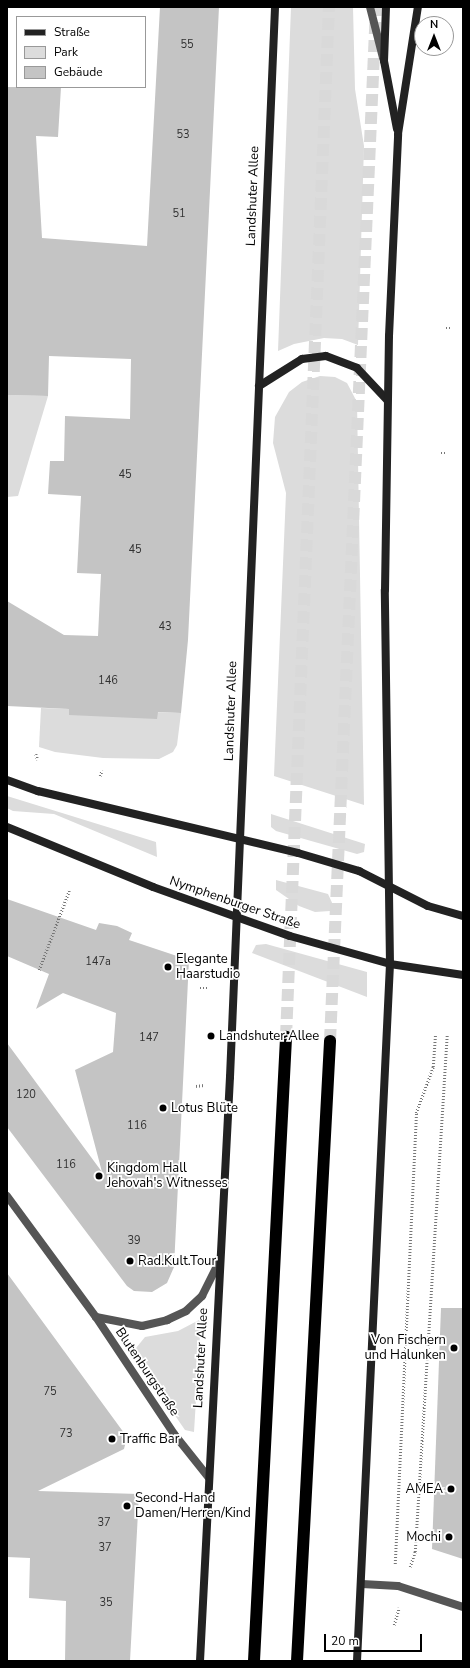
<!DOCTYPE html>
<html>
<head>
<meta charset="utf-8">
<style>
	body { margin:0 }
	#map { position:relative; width:470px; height:1668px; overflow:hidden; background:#fff; font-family:"Nunito Sans",sans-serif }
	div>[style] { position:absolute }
	.green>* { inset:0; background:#dcdcdc }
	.building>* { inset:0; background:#c4c4c4 }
	.highway-tunnel>* { height:12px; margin-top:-6px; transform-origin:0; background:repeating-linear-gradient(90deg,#d9d9d9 0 12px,transparent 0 18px) }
	.path>* { height:2.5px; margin-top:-1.25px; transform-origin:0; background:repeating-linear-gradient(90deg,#777 0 1px,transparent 0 3px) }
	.lane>* { height:8px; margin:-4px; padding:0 4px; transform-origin:4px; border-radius:4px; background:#555 }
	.street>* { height:8px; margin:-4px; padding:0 4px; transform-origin:4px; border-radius:4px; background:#555 }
	.secondary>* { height:8px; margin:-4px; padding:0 4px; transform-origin:4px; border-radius:4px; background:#222 }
	.highway>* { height:12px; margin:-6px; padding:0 6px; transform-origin:6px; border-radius:6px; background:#000 }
	.dots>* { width:11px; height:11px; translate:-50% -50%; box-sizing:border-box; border:2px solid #fff; border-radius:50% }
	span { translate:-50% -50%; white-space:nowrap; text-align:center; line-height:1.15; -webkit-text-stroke:3.5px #fff; paint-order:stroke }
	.number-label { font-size:11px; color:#313131 }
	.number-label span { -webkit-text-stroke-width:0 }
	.street-label { font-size:13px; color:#000 }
	.poi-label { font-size:13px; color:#000 }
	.left { translate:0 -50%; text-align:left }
	.right { translate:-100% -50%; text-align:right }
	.frame { position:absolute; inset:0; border:8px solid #000; pointer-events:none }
	.legend { position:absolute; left:16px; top:16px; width:130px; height:72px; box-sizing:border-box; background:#fff; border:1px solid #999; margin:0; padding:5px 7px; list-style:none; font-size:12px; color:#000 }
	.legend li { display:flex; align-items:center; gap:8px; height:20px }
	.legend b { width:20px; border:1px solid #999 }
	.north { position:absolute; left:414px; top:16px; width:40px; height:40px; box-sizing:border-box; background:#fff; border:1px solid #999; border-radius:50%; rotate:0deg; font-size:11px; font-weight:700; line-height:16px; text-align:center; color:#000 }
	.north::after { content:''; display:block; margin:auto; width:14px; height:18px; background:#000; clip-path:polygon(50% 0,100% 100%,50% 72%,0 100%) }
	.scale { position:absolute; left:324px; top:1634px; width:98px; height:18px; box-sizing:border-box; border:2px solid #000; border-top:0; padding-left:5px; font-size:12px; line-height:14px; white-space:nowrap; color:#000; -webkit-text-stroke:3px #fff; paint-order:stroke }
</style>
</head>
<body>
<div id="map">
	<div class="green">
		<div style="clip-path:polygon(291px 7px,353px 7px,355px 89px,364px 146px,358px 345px,342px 339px,324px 338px,294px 344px,278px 351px)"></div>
		<div style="clip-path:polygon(320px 376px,335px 377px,347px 383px,357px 402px,364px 805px,274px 776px,286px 493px,273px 443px,275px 417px,289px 392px,302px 382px)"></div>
		<div style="clip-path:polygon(7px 395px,48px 396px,18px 496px,7px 497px)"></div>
		<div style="clip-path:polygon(41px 708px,181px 713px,177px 745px,173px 752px,159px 759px,103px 758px,55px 752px,39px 747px)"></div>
		<div style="clip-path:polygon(7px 796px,156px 842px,157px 857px,54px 814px,13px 811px,7px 808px)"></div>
		<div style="clip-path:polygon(271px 814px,365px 844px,364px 852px,357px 854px,276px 831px,271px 827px)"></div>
		<div style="clip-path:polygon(276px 880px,328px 894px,334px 907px,330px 911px,315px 912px,299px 906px,276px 890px)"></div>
		<div style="clip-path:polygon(266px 944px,367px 972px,367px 997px,252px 953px,256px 945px)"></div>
		<div style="clip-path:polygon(201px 1319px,194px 1432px,185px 1430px,132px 1353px,145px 1337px,178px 1331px)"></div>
	</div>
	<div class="building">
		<div style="clip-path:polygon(160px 7px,219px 7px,188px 640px,181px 713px,158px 712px,157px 719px,69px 715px,69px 709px,7px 706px,7px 601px,64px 635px,98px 636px,101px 574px,77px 573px,81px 496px,48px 494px,50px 461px,64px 461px,65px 416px,130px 419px,131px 359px,49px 356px,48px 396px,7px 395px,7px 87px,61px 87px,58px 137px,36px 136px,42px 238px,147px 246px)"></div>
		<div style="clip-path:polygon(7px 899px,96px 930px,99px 923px,117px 926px,132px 933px,129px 940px,189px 960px,174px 1267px,167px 1283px,152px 1292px,134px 1291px,127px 1286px,7px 1127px,7px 1043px,102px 1172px,75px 1070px,113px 1052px,116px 1013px,63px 993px,36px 1009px,49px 974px,7px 956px)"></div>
		<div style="clip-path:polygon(7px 1273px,127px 1437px,124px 1449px,38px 1491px,139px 1494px,130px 1661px,65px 1661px,66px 1601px,29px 1598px,30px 1558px,7px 1557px)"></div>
		<div style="clip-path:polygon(441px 1308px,463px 1308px,463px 1559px,432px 1549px)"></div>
	</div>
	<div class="highway-tunnel">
		<div style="left:286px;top:1037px;width:1031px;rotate:-87.61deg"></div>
		<div style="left:330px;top:1041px;width:1035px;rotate:-87.45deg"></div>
	</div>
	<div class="path">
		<div style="left:446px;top:328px;width:4px"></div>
		<div style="left:441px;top:453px;width:4px"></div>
		<div style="left:36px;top:754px;width:6px;rotate:72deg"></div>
		<div style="left:100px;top:776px;width:6px;rotate:-72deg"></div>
		<div style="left:39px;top:970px;width:85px;rotate:-69.2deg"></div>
		<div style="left:200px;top:988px;width:7px"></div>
		<div style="left:196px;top:1086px;width:8px;rotate:-7deg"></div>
		<div style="left:395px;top:1564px;width:451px;rotate:-87.3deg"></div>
		<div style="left:416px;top:1113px;width:49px;rotate:-69.7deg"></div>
		<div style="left:433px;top:1067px;width:32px;rotate:-86deg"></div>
		<div style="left:410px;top:1567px;width:16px;rotate:-72deg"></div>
		<div style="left:415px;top:1552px;width:518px;rotate:-86.46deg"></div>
		<div style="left:394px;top:1625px;width:18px;rotate:-74deg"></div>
	</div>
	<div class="lane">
		<div style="left:370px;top:7px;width:53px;rotate:75.7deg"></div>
	</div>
	<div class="street">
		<div style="left:7px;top:1196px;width:150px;rotate:53.7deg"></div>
		<div style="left:96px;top:1317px;width:141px;rotate:56.3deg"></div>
		<div style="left:174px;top:1434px;width:56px;rotate:51.5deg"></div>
		<div style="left:96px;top:1317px;width:47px;rotate:11.1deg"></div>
		<div style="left:142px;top:1326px;width:26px;rotate:-13deg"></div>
		<div style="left:167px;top:1320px;width:21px;rotate:-25deg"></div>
		<div style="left:186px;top:1311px;width:22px;rotate:-43deg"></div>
		<div style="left:202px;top:1296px;width:40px;rotate:-63.4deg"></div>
		<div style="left:362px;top:1584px;width:36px;rotate:3deg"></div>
		<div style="left:398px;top:1586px;width:68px;rotate:17.9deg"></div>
	</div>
	<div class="secondary">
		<div style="left:386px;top:7px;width:54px;rotate:92.1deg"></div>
		<div style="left:384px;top:61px;width:69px;rotate:79.2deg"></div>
		<div style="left:259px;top:386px;width:51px;rotate:-32.1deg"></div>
		<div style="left:302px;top:359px;width:24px;rotate:-7deg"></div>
		<div style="left:326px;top:356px;width:33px;rotate:21deg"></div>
		<div style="left:357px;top:368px;width:44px;rotate:46.8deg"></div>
		<div style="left:7px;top:780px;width:33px;rotate:20deg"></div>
		<div style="left:38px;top:791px;width:267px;rotate:13.4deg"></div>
		<div style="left:298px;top:853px;width:64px;rotate:16.4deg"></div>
		<div style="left:359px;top:871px;width:77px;rotate:26.9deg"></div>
		<div style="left:428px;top:906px;width:36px;rotate:16deg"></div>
		<div style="left:7px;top:827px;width:158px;rotate:22.3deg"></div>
		<div style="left:153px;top:887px;width:145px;rotate:19.7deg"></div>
		<div style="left:290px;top:936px;width:104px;rotate:15.6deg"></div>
		<div style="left:390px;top:964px;width:74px;rotate:8.6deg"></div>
		<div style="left:200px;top:1661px;width:585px;rotate:-87.06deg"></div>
		<div style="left:230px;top:1077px;width:1071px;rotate:-87.59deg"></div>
		<div style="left:357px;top:1661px;width:698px;rotate:-87.29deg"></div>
		<div style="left:390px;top:964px;width:374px;rotate:-90.8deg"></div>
		<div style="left:385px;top:590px;width:254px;rotate:-89.1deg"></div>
		<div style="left:389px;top:336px;width:202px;rotate:-87.4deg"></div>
		<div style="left:398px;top:134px;width:129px;rotate:-81.1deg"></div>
	</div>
	<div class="highway">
		<div style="left:254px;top:1661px;width:625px;rotate:-87.06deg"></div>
		<div style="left:297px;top:1661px;width:621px;rotate:-86.95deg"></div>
	</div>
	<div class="dots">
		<div style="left:168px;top:967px;background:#000"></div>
		<div style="left:211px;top:1036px;background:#000"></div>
		<div style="left:163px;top:1108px;background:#000"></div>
		<div style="left:99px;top:1176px;background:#000"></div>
		<div style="left:130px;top:1261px;background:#000"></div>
		<div style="left:454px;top:1348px;background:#000"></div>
		<div style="left:112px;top:1439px;background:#000"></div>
		<div style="left:451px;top:1489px;background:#000"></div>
		<div style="left:127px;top:1506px;background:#000"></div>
		<div style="left:449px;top:1537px;background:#000"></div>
	</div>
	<div class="number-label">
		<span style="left:187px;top:45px">55</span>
		<span style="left:183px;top:135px">53</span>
		<span style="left:179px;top:214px">51</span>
		<span style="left:125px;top:475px">45</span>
		<span style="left:135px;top:550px">45</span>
		<span style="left:165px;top:627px">43</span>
		<span style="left:108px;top:681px">146</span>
		<span style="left:98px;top:962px">147a</span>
		<span style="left:149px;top:1038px">147</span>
		<span style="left:26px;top:1095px">120</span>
		<span style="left:137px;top:1126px">116</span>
		<span style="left:66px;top:1165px">116</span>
		<span style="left:134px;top:1241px">39</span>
		<span style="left:50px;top:1392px">75</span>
		<span style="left:66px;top:1434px">73</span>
		<span style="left:104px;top:1523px">37</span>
		<span style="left:105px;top:1548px">37</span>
		<span style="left:106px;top:1603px">35</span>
	</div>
	<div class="street-label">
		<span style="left:253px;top:196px;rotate:-88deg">Landshuter Allee</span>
		<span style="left:231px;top:711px;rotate:-88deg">Landshuter Allee</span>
		<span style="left:235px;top:903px;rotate:19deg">Nymphenburger Straße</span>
		<span style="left:201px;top:1358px;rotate:-87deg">Landshuter Allee</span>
		<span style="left:147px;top:1372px;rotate:56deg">Blutenburgstraße</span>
	</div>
	<div class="poi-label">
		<span class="left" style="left:176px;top:967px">Elegante<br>Haarstudio</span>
		<span class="left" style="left:219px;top:1036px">Landshuter Allee</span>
		<span class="left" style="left:171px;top:1108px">Lotus Blüte</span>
		<span class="left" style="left:107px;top:1176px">Kingdom Hall<br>Jehovah's Witnesses</span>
		<span class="left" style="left:138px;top:1261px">Rad.Kult.Tour</span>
		<span class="right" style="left:446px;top:1348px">Von Fischern<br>und Halunken</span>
		<span class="left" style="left:120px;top:1439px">Traffic Bar</span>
		<span class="right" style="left:443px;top:1489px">AMEA</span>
		<span class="left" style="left:135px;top:1506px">Second-Hand<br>Damen/Herren/Kind</span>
		<span class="right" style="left:441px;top:1537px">Mochi</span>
	</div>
	<div class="frame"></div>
	<ul class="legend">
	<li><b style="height:5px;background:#222"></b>Straße</li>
	<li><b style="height:11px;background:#dcdcdc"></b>Park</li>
	<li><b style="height:11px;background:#c4c4c4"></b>Gebäude</li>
	</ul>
	<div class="north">N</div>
	<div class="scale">20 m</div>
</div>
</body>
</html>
